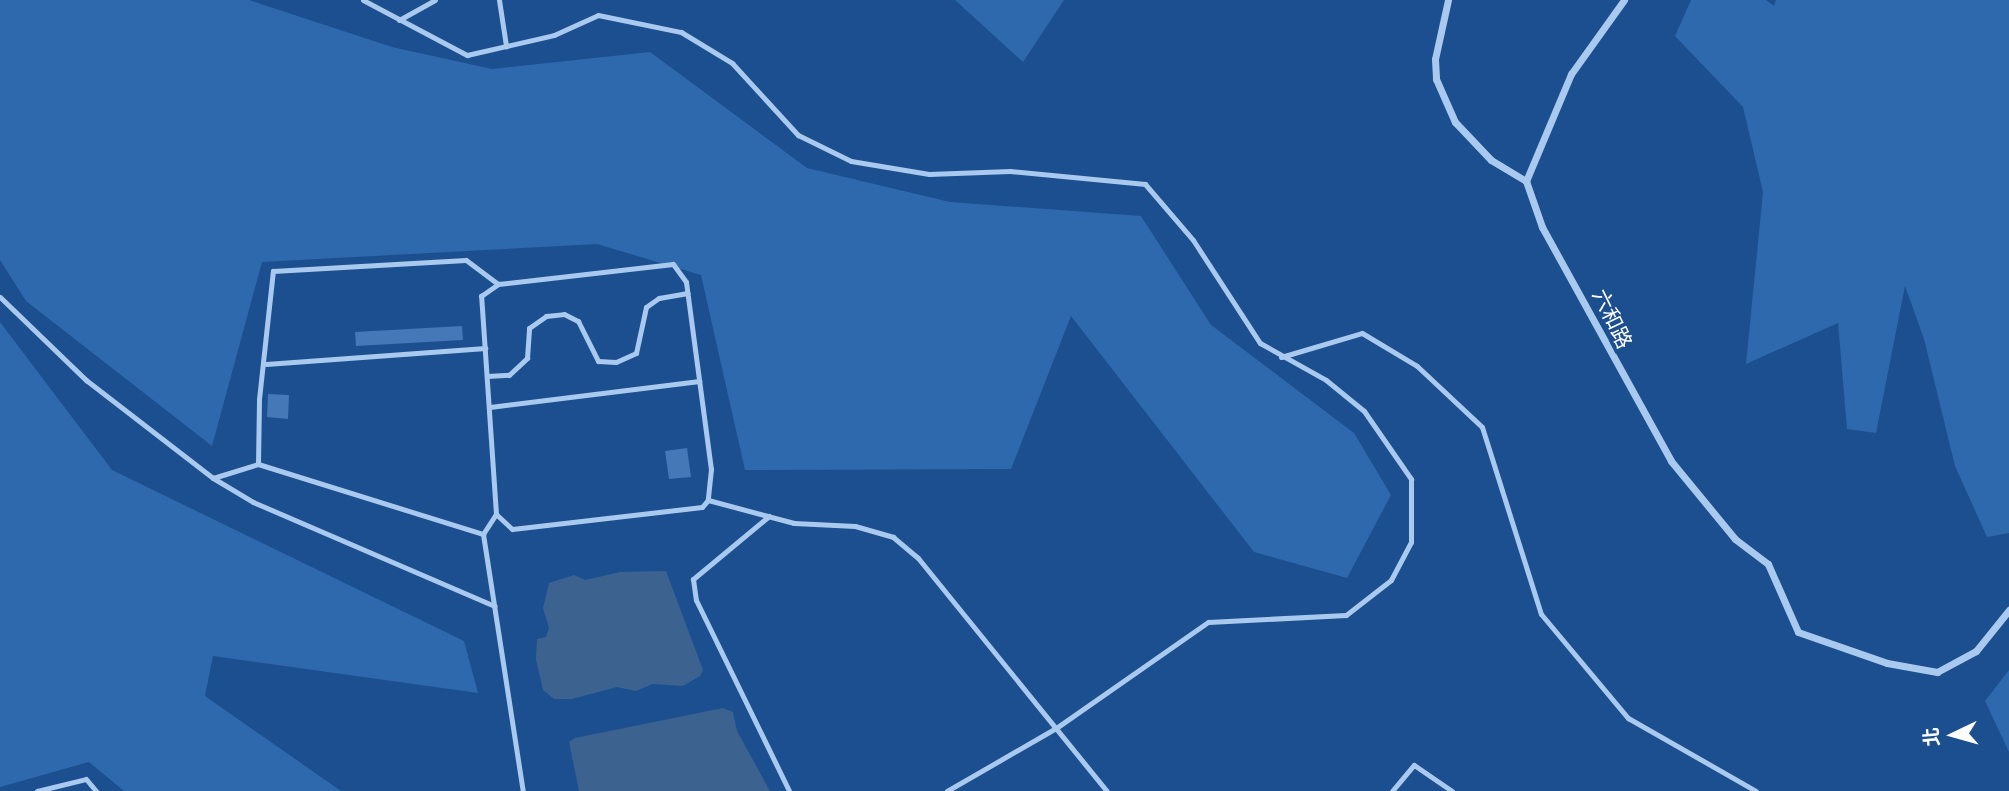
<!DOCTYPE html>
<html>
<head>
<meta charset="utf-8">
<style>
	body { margin:0 }
	#map { position:relative; width:2009px; height:791px; overflow:hidden; background:#1b4f8f; font-family:Roboto,"Noto Sans TC",sans-serif }
	div>[style] { position:absolute }
	.green>* { inset:0; background:#2e69ad }
	.water>* { inset:0; background:#3c6290 }
	.building>* { inset:0; background:#4478b7 }
	.service>* { height:5px; margin:-2.5px; padding:0 2.5px; transform-origin:2.5px; border-radius:2.5px; background:#a9c9ee }
	.minor>* { height:7px; margin:-3.5px; padding:0 3.5px; transform-origin:3.5px; border-radius:3.5px; background:#a9c9ee }
	span { translate:-50% -50%; white-space:nowrap; text-align:center; line-height:1.15; -webkit-text-stroke:7px #1b4f8f; paint-order:stroke }
	.street-label { font-size:21px; color:#fff }
	.north { position:absolute; left:1918px; top:700px; width:70px; height:70px; -webkit-text-stroke:5px #1b4f8f; paint-order:stroke; rotate:265deg; font-size:19px; font-weight:700; line-height:28px; text-align:center; color:#fff }
	.north::after { content:''; display:block; margin:auto; width:24px; height:32px; background:#fff; clip-path:polygon(50% 0,100% 100%,50% 72%,0 100%) }
</style>
</head>
<body>
<div id="map">
	<div class="green">
		<div style="clip-path:polygon(0 0,249px 0,392px 47px,492px 69px,650px 52px,807px 168px,950px 202px,1141px 216px,1211px 325px,1354px 433px,1391px 495px,1347px 578px,1254px 552px,1071px 316px,1011px 469px,745px 470px,701px 275px,597px 244px,262px 262px,212px 446px,26px 301px,0 260px)"></div>
		<div style="clip-path:polygon(955px 0,1064px 0,1023px 62px)"></div>
		<div style="clip-path:polygon(1691px 0,1766px 0,1774px 6px,1776px 0,2009px 0,2009px 533px,1987px 537px,1955px 466px,1924px 339px,1905px 286px,1876px 433px,1847px 429px,1838px 323px,1746px 364px,1763px 192px,1743px 107px,1675px 36px)"></div>
		<div style="clip-path:polygon(0 322px,112px 470px,464px 641px,478px 693px,213px 656px,205px 696px,341px 791px,124px 791px,89px 762px,0 787px)"></div>
		<div style="clip-path:polygon(2009px 670px,2009px 752px,1985px 701px)"></div>
	</div>
	<div class="water">
		<div style="clip-path:polygon(666px 571px,703px 670px,700px 676px,683px 686px,653px 684px,636px 691px,617px 687px,572px 699px,554px 699px,543px 690px,536px 659px,537px 639px,546px 637px,549px 628px,543px 608px,549px 583px,574px 575px,585px 580px,620px 572px)"></div>
		<div style="clip-path:polygon(723px 708px,733px 712px,737px 731px,770px 791px,579px 791px,569px 742px,575px 738px)"></div>
	</div>
	<div class="building">
		<div style="clip-path:polygon(462px 326px,463px 340px,356px 346px,355px 332px)"></div>
		<div style="clip-path:polygon(268px 394px,289px 395px,288px 419px,267px 417px)"></div>
		<div style="clip-path:polygon(687px 448px,691px 477px,669px 479px,665px 451px)"></div>
	</div>
	<div class="service">
		<div style="left:363px;top:0;width:118px;rotate:27.9deg"></div>
		<div style="left:467px;top:55px;width:89px;rotate:-12.9deg"></div>
		<div style="left:554px;top:35px;width:48px;rotate:-24.4deg"></div>
		<div style="left:598px;top:15px;width:85px;rotate:11.6deg"></div>
		<div style="left:681px;top:32px;width:60px;rotate:31.3deg"></div>
		<div style="left:732px;top:63px;width:98px;rotate:47.5deg"></div>
		<div style="left:798px;top:135px;width:59px;rotate:26.1deg"></div>
		<div style="left:851px;top:161px;width:79px;rotate:9.5deg"></div>
		<div style="left:929px;top:174px;width:81px;rotate:-2.1deg"></div>
		<div style="left:1010px;top:171px;width:136px;rotate:5.5deg"></div>
		<div style="left:1145px;top:184px;width:74px;rotate:49.4deg"></div>
		<div style="left:1193px;top:240px;width:123px;rotate:57deg"></div>
		<div style="left:1260px;top:343px;width:76px;rotate:29.3deg"></div>
		<div style="left:1326px;top:380px;width:49px;rotate:39.2deg"></div>
		<div style="left:1364px;top:411px;width:83px;rotate:55.3deg"></div>
		<div style="left:1411px;top:479px;width:63px;rotate:90deg"></div>
		<div style="left:1411px;top:542px;width:43px;rotate:117.8deg"></div>
		<div style="left:1391px;top:580px;width:57px;rotate:142.1deg"></div>
		<div style="left:1346px;top:615px;width:138px;rotate:177.1deg"></div>
		<div style="left:1208px;top:622px;width:185px;rotate:145.1deg"></div>
		<div style="left:1056px;top:728px;width:126px;rotate:150deg"></div>
		<div style="left:499px;top:0;width:47px;rotate:81.3deg"></div>
		<div style="left:399px;top:20px;width:41px;rotate:-29.1deg"></div>
		<div style="left:673px;top:264px;width:22px;rotate:54deg"></div>
		<div style="left:686px;top:282px;width:189px;rotate:82.4deg"></div>
		<div style="left:711px;top:469px;width:31px;rotate:96deg"></div>
		<div style="left:708px;top:500px;width:9px;rotate:131deg"></div>
		<div style="left:702px;top:507px;width:191px;rotate:173.4deg"></div>
		<div style="left:512px;top:529px;width:22px;rotate:-137deg"></div>
		<div style="left:496px;top:514px;width:219px;rotate:-93.9deg"></div>
		<div style="left:481px;top:296px;width:21px;rotate:-35deg"></div>
		<div style="left:498px;top:284px;width:176px;rotate:-6.5deg"></div>
		<div style="left:0;top:297px;width:120px;rotate:44deg"></div>
		<div style="left:86px;top:380px;width:160px;rotate:37.7deg"></div>
		<div style="left:213px;top:478px;width:47px;rotate:-17.3deg"></div>
		<div style="left:258px;top:464px;width:236px;rotate:17.3deg"></div>
		<div style="left:483px;top:534px;width:260px;rotate:81.2deg"></div>
		<div style="left:1281px;top:357px;width:84px;rotate:-16.5deg"></div>
		<div style="left:1362px;top:333px;width:64px;rotate:31deg"></div>
		<div style="left:1417px;top:366px;width:89px;rotate:43.2deg"></div>
		<div style="left:1482px;top:427px;width:196px;rotate:72.5deg"></div>
		<div style="left:1541px;top:614px;width:136px;rotate:50.1deg"></div>
		<div style="left:1628px;top:718px;width:147px;rotate:29.7deg"></div>
		<div style="left:266px;top:364px;width:220px;rotate:-4.2deg"></div>
		<div style="left:487px;top:376px;width:22px;rotate:-3deg"></div>
		<div style="left:509px;top:375px;width:25px;rotate:-43deg"></div>
		<div style="left:527px;top:358px;width:30px;rotate:-86deg"></div>
		<div style="left:529px;top:328px;width:21px;rotate:-35deg"></div>
		<div style="left:546px;top:316px;width:18px;rotate:-6deg"></div>
		<div style="left:564px;top:314px;width:16px;rotate:27deg"></div>
		<div style="left:578px;top:321px;width:45px;rotate:63.4deg"></div>
		<div style="left:598px;top:361px;width:18px;rotate:3deg"></div>
		<div style="left:616px;top:362px;width:22px;rotate:-24deg"></div>
		<div style="left:636px;top:353px;width:47px;rotate:-77.7deg"></div>
		<div style="left:646px;top:307px;width:16px;rotate:-35deg"></div>
		<div style="left:659px;top:298px;width:29px;rotate:-10deg"></div>
		<div style="left:490px;top:407px;width:211px;rotate:-7.1deg"></div>
		<div style="left:258px;top:464px;width:65px;rotate:-89.1deg"></div>
		<div style="left:259px;top:399px;width:129px;rotate:-83.8deg"></div>
		<div style="left:273px;top:271px;width:193px;rotate:-3.3deg"></div>
		<div style="left:466px;top:260px;width:40px;rotate:37deg"></div>
		<div style="left:213px;top:478px;width:47px;rotate:31deg"></div>
		<div style="left:253px;top:502px;width:263px;rotate:23.3deg"></div>
		<div style="left:708px;top:500px;width:89px;rotate:15deg"></div>
		<div style="left:794px;top:523px;width:61px;rotate:2.8deg"></div>
		<div style="left:855px;top:526px;width:40px;rotate:16deg"></div>
		<div style="left:893px;top:537px;width:33px;rotate:40deg"></div>
		<div style="left:918px;top:558px;width:300px;rotate:51deg"></div>
		<div style="left:769px;top:516px;width:99px;rotate:140.3deg"></div>
		<div style="left:693px;top:579px;width:21px;rotate:82deg"></div>
		<div style="left:696px;top:600px;width:212px;rotate:64deg"></div>
		<div style="left:483px;top:534px;width:24px;rotate:-57deg"></div>
		<div style="left:37px;top:791px;width:50px;rotate:-13.8deg"></div>
		<div style="left:86px;top:779px;width:16px;rotate:50deg"></div>
		<div style="left:1392px;top:791px;width:34px;rotate:-50deg"></div>
		<div style="left:1414px;top:765px;width:46px;rotate:34.4deg"></div>
	</div>
	<div class="minor">
		<div style="left:1448px;top:0;width:60px;rotate:102.4deg"></div>
		<div style="left:1435px;top:59px;width:20px;rotate:87deg"></div>
		<div style="left:1436px;top:79px;width:47px;rotate:66.2deg"></div>
		<div style="left:1455px;top:122px;width:52px;rotate:46.5deg"></div>
		<div style="left:1491px;top:160px;width:41px;rotate:31deg"></div>
		<div style="left:1624px;top:0;width:91px;rotate:125.6deg"></div>
		<div style="left:1571px;top:74px;width:116px;rotate:112.8deg"></div>
		<div style="left:1526px;top:181px;width:49px;rotate:70.8deg"></div>
		<div style="left:1542px;top:227px;width:267px;rotate:61.1deg"></div>
		<div style="left:1671px;top:461px;width:101px;rotate:50.6deg"></div>
		<div style="left:1735px;top:539px;width:41px;rotate:37.1deg"></div>
		<div style="left:1768px;top:564px;width:74px;rotate:66.2deg"></div>
		<div style="left:1798px;top:632px;width:94px;rotate:19.2deg"></div>
		<div style="left:1887px;top:663px;width:51px;rotate:10.2deg"></div>
		<div style="left:1937px;top:672px;width:44px;rotate:-28.3deg"></div>
		<div style="left:1976px;top:651px;width:53px;rotate:-51.2deg"></div>
	</div>
	<div class="street-label">
		<span style="left:1612px;top:319px;rotate:64deg">六和路</span>
	</div>
	<div class="north">北</div>
</div>
</body>
</html>
